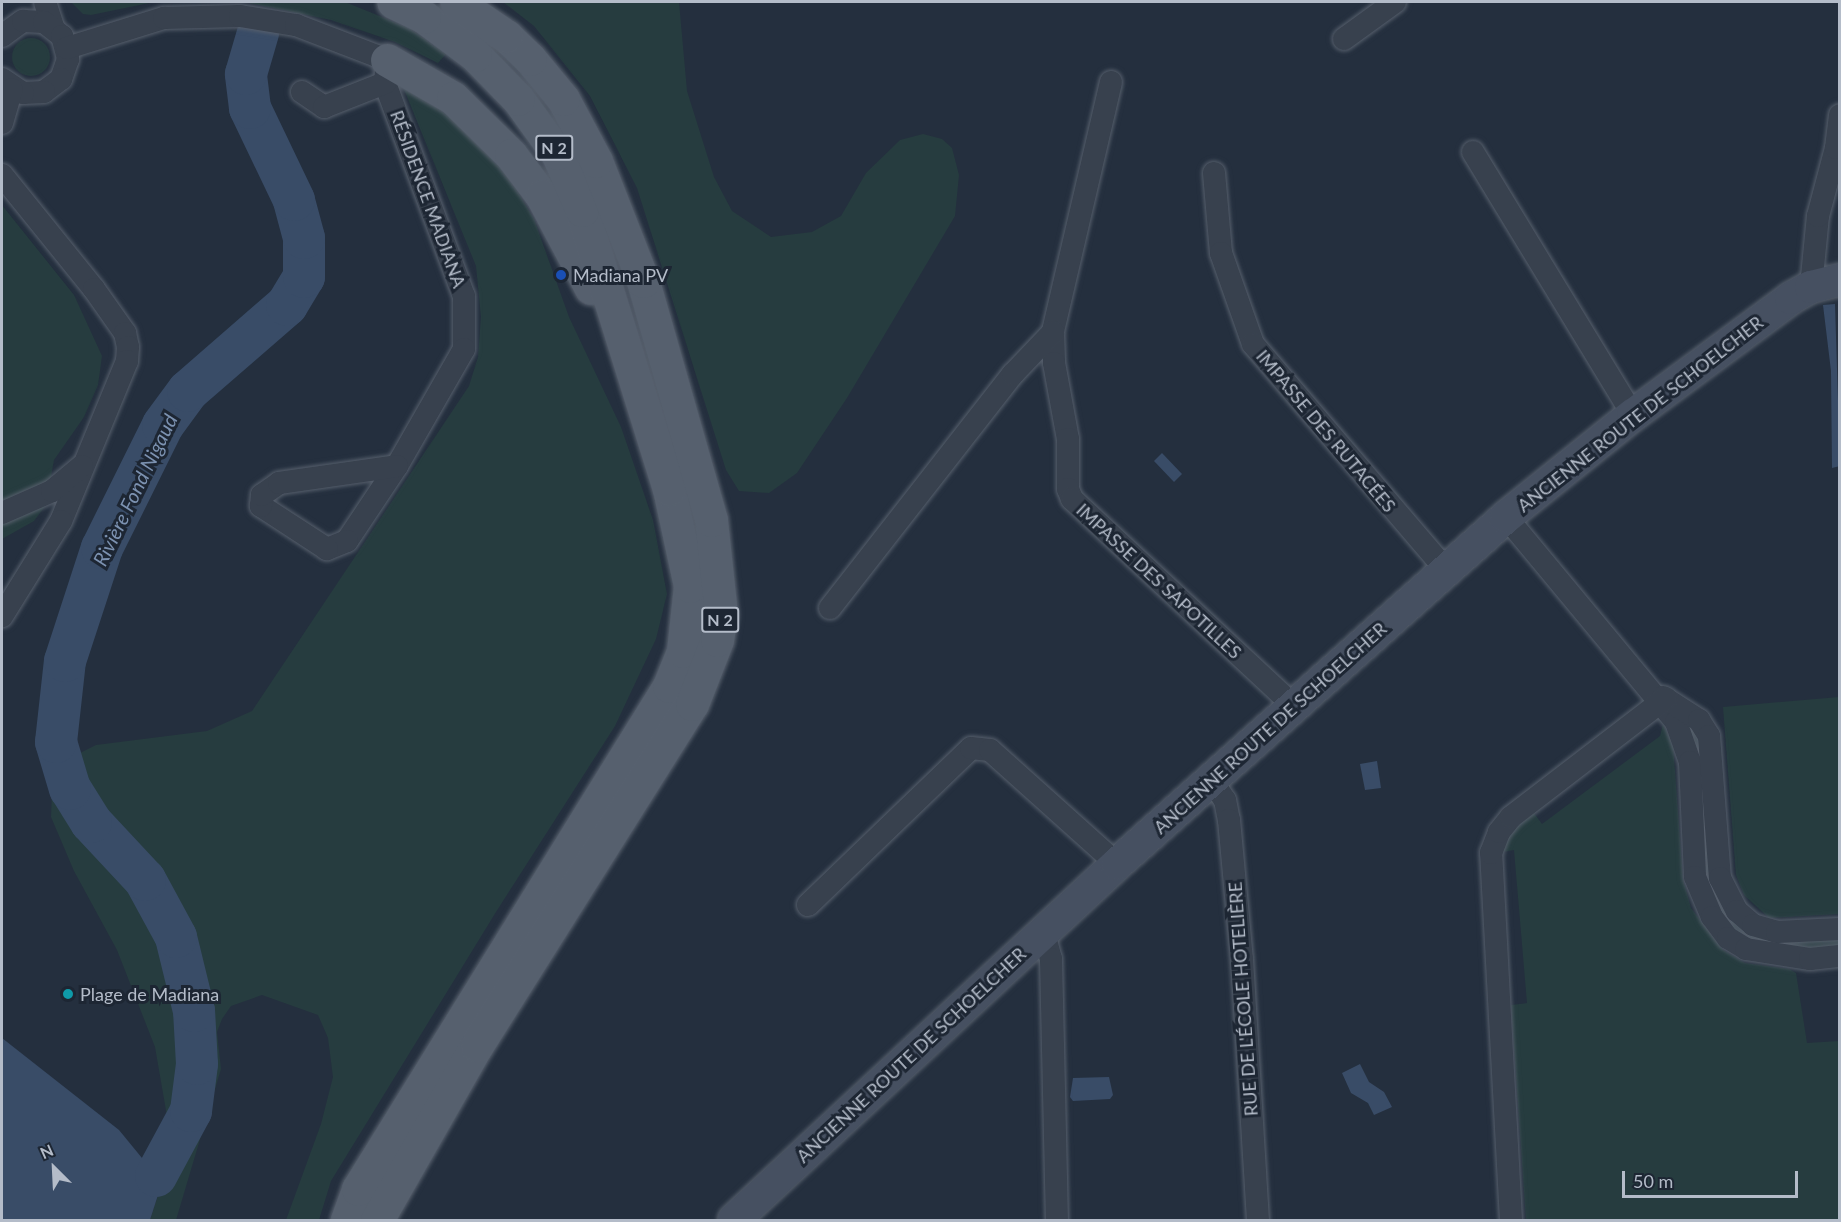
<!DOCTYPE html>
<html>
<head>
<meta charset="utf-8">
<style>
	body { margin:0 }
	#map { position:relative; width:1841px; height:1222px; overflow:hidden; background:#242f3e; font-family:Lato,sans-serif }
	div>[style] { position:absolute }
	.green>* { inset:0; background:#263c3f }
	.round { border-radius:50% }
	.water>* { inset:0; background:#394c67 }
	.river>* { height:42px; margin:-21px; padding:0 21px; transform-origin:21px; border-radius:21px; background:#394c67 }
	.roads { filter:drop-shadow(0 0 2px #565f6c) drop-shadow(0 0 2px #565f6c) }
	.minor>* { height:22px; margin:-11px; padding:0 11px; transform-origin:11px; border-radius:11px; background:#38414e }
	.secondary>* { height:32px; margin:-16px; padding:0 16px; transform-origin:16px; border-radius:16px; background:#465061 }
	.primary>* { height:33px; margin:-16.5px; padding:0 16.5px; transform-origin:16.5px; border-radius:16.5px; background:#56606e }
	.dots>* { width:16px; height:16px; translate:-50% -50%; box-sizing:border-box; border:3px solid #1d2633; border-radius:50% }
	span { translate:-50% -50%; white-space:nowrap; text-align:center; line-height:1.15; -webkit-text-stroke:6px #1d2633; paint-order:stroke }
	.shield-label span { padding:2px 4px; background:#1d2633; border:2px solid; border-radius:4px; -webkit-text-stroke-width:0 }
	.shield-label { font-size:16px; color:#b4bcc9; font-weight:700 }
	.street-label { font-size:18px; color:#b4bcc9 }
	.poi-label { font-size:18px; color:#b4bcc9 }
	.left { translate:0 -50%; text-align:left }
	.water-label { font-size:20px; color:#7c92b1; font-style:italic }
	.frame { position:absolute; inset:0; border:3px solid #b4bcc9; pointer-events:none }
	.north { position:absolute; left:24px; top:1138px; width:60px; height:60px; -webkit-text-stroke:4px #1d2633; paint-order:stroke; rotate:336deg; font-size:16px; font-weight:700; line-height:24px; text-align:center; color:#b4bcc9 }
	.north::after { content:''; display:block; margin:auto; width:21px; height:27px; background:#b4bcc9; clip-path:polygon(50% 0,100% 100%,50% 72%,0 100%) }
	.scale { position:absolute; left:1622px; top:1171px; width:176px; height:27px; box-sizing:border-box; border:3px solid #b4bcc9; border-top:0; padding-left:8px; font-size:18px; line-height:21px; white-space:nowrap; color:#b4bcc9; -webkit-text-stroke:4px #1d2633; paint-order:stroke }
</style>
</head>
<body>
<div id="map">
	<div class="green">
		<div style="clip-path:polygon(71px 2px,154px 2px,91px 15px,83px 14px)"></div>
		<div style="clip-path:polygon(244px 2px,345px 2px,409px 28px,446px 54px,438px 63px,395px 42px,331px 20px)"></div>
		<div style="clip-path:polygon(503px 2px,679px 2px,687px 91px,714px 177px,732px 211px,771px 237px,812px 232px,841px 216px,866px 173px,900px 140px,923px 134px,942px 139px,952px 148px,959px 175px,955px 216px,847px 398px,797px 473px,769px 493px,739px 491px,726px 470px,637px 188px,590px 96px,534px 26px)"></div>
		<div class="round" style="left:12px;top:38px;width:38px;height:38px"></div>
		<div style="clip-path:polygon(401px 82px,437px 104px,495px 154px,534px 219px,569px 317px,621px 427px,653px 520px,667px 594px,656px 639px,615px 726px,496px 912px,331px 1181px,319px 1220px,286px 1220px,321px 1124px,333px 1077px,328px 1038px,318px 1015px,262px 995px,231px 1006px,222px 1019px,217px 1032px,221px 1069px,176px 1220px,150px 1220px,158px 1195px,156px 1176px,168px 1122px,155px 1047px,117px 950px,74px 871px,51px 817px,52px 790px,68px 759px,96px 745px,207px 731px,252px 711px,469px 386px,478px 357px,481px 317px,476px 266px)"></div>
		<div style="clip-path:polygon(2px 205px,74px 295px,102px 356px,98px 385px,84px 417px,54px 460px,46px 505px,34px 521px,2px 539px)"></div>
		<div style="clip-path:polygon(1839px 697px,1839px 914px,1769px 918px,1744px 895px,1736px 875px,1723px 707px)"></div>
		<div style="clip-path:polygon(1663px 724px,1673px 744px,1683px 879px,1691px 908px,1723px 950px,1745px 963px,1789px 969px,1796px 973px,1807px 1043px,1839px 1041px,1839px 1220px,1526px 1220px,1511px 1005px,1527px 1003px,1514px 850px,1502px 852px,1502px 845px,1531px 809px,1542px 824px,1660px 736px)"></div>
		<div style="clip-path:polygon(1687px 724px,1696px 731px,1701px 742px,1729px 915px,1839px 938px,1839px 946px,1791px 950px,1741px 936px,1721px 918px,1705px 883px)"></div>
	</div>
	<div class="water">
		<div style="clip-path:polygon(1835px 304px,1840px 466px,1832px 468px,1831px 371px,1823px 305px)"></div>
		<div style="clip-path:polygon(1162px 453px,1182px 474px,1174px 482px,1154px 461px)"></div>
		<div style="clip-path:polygon(1377px 761px,1381px 788px,1365px 790px,1360px 764px)"></div>
		<div style="clip-path:polygon(2px 1038px,119px 1130px,151px 1169px,156px 1176px,158px 1195px,150px 1220px,2px 1220px)"></div>
		<div style="clip-path:polygon(1360px 1064px,1369px 1082px,1384px 1092px,1392px 1107px,1374px 1115px,1368px 1103px,1351px 1093px,1342px 1073px)"></div>
		<div style="clip-path:polygon(1109px 1077px,1113px 1095px,1110px 1099px,1073px 1101px,1070px 1097px,1073px 1078px)"></div>
	</div>
	<div class="river">
		<div style="left:156px;top:1176px;width:74px;rotate:-61.7deg"></div>
		<div style="left:191px;top:1111px;width:47px;rotate:-82.7deg"></div>
		<div style="left:197px;top:1064px;width:53px;rotate:-93.2deg"></div>
		<div style="left:194px;top:1011px;width:76px;rotate:-103.7deg"></div>
		<div style="left:176px;top:937px;width:65px;rotate:-118.5deg"></div>
		<div style="left:145px;top:880px;width:79px;rotate:-133deg"></div>
		<div style="left:91px;top:822px;width:39px;rotate:-122deg"></div>
		<div style="left:70px;top:789px;width:49px;rotate:-106.6deg"></div>
		<div style="left:56px;top:742px;width:81px;rotate:-83.7deg"></div>
		<div style="left:65px;top:661px;width:119px;rotate:-71.9deg"></div>
		<div style="left:102px;top:548px;width:137px;rotate:-63.6deg"></div>
		<div style="left:163px;top:425px;width:42px;rotate:-53.7deg"></div>
		<div style="left:188px;top:391px;width:131px;rotate:-41deg"></div>
		<div style="left:287px;top:305px;width:33px;rotate:-59deg"></div>
		<div style="left:304px;top:277px;width:39px;rotate:-90deg"></div>
		<div style="left:304px;top:238px;width:39px;rotate:-105deg"></div>
		<div style="left:294px;top:200px;width:102px;rotate:-115.6deg"></div>
		<div style="left:250px;top:108px;width:34px;rotate:-97deg"></div>
		<div style="left:246px;top:74px;width:43px;rotate:-73.7deg"></div>
	</div>
	<div class="roads">
		<div class="minor">
			<div style="left:45px;top:2px;width:26px;rotate:72deg"></div>
			<div style="left:2px;top:36px;width:26px;rotate:-36deg"></div>
			<div style="left:23px;top:21px;width:21px;rotate:3deg"></div>
			<div style="left:44px;top:22px;width:23px;rotate:38deg"></div>
			<div style="left:62px;top:36px;width:24px;rotate:75deg"></div>
			<div style="left:68px;top:59px;width:21px;rotate:109deg"></div>
			<div style="left:61px;top:79px;width:21px;rotate:143deg"></div>
			<div style="left:44px;top:92px;width:21px;rotate:177deg"></div>
			<div style="left:23px;top:93px;width:25px;rotate:-146deg"></div>
			<div style="left:1344px;top:39px;width:63px;rotate:-36deg"></div>
			<div style="left:67px;top:48px;width:102px;rotate:-17.2deg"></div>
			<div style="left:164px;top:18px;width:76px;rotate:-1.5deg"></div>
			<div style="left:240px;top:16px;width:57px;rotate:9.1deg"></div>
			<div style="left:296px;top:25px;width:97px;rotate:21deg"></div>
			<div style="left:387px;top:60px;width:23px;rotate:95deg"></div>
			<div style="left:385px;top:83px;width:227px;rotate:69.7deg"></div>
			<div style="left:464px;top:296px;width:53px;rotate:90deg"></div>
			<div style="left:464px;top:349px;width:135px;rotate:119.8deg"></div>
			<div style="left:397px;top:466px;width:90px;rotate:123.7deg"></div>
			<div style="left:347px;top:541px;width:22px;rotate:158deg"></div>
			<div style="left:327px;top:549px;width:79px;rotate:-146.9deg"></div>
			<div style="left:261px;top:506px;width:11px;rotate:-85deg"></div>
			<div style="left:262px;top:495px;width:21px;rotate:-35deg"></div>
			<div style="left:279px;top:483px;width:119px;rotate:-8.2deg"></div>
			<div style="left:1111px;top:82px;width:257px;rotate:103.1deg"></div>
			<div style="left:1053px;top:332px;width:31px;rotate:88deg"></div>
			<div style="left:1054px;top:363px;width:77px;rotate:79.6deg"></div>
			<div style="left:1068px;top:439px;width:50px;rotate:90deg"></div>
			<div style="left:1068px;top:489px;width:11px;rotate:68deg"></div>
			<div style="left:1072px;top:499px;width:305px;rotate:43deg"></div>
			<div style="left:302px;top:92px;width:27px;rotate:34deg"></div>
			<div style="left:324px;top:107px;width:66px;rotate:-21.5deg"></div>
			<div style="left:2px;top:123px;width:35px;rotate:-74deg"></div>
			<div style="left:1473px;top:152px;width:308px;rotate:58.7deg"></div>
			<div style="left:1214px;top:173px;width:80px;rotate:85deg"></div>
			<div style="left:1221px;top:253px;width:96px;rotate:70.6deg"></div>
			<div style="left:1253px;top:344px;width:296px;rotate:49.5deg"></div>
			<div style="left:2px;top:175px;width:146px;rotate:51.1deg"></div>
			<div style="left:94px;top:289px;width:54px;rotate:54.8deg"></div>
			<div style="left:125px;top:333px;width:14px;rotate:78deg"></div>
			<div style="left:128px;top:347px;width:14px;rotate:94deg"></div>
			<div style="left:127px;top:361px;width:173px;rotate:112.4deg"></div>
			<div style="left:61px;top:521px;width:112px;rotate:121.8deg"></div>
			<div style="left:1811px;top:287px;width:71px;rotate:-84.4deg"></div>
			<div style="left:1818px;top:216px;width:70px;rotate:-75.2deg"></div>
			<div style="left:1836px;top:148px;width:33px;rotate:-83deg"></div>
			<div style="left:2px;top:513px;width:55px;rotate:-23.7deg"></div>
			<div style="left:52px;top:491px;width:39px;rotate:-40deg"></div>
			<div style="left:1506px;top:517px;width:266px;rotate:50.3deg"></div>
			<div style="left:1676px;top:722px;width:42px;rotate:70.7deg"></div>
			<div style="left:1690px;top:762px;width:115px;rotate:87.5deg"></div>
			<div style="left:1695px;top:877px;width:43px;rotate:67deg"></div>
			<div style="left:1712px;top:917px;width:26px;rotate:53deg"></div>
			<div style="left:1728px;top:938px;width:21px;rotate:31deg"></div>
			<div style="left:1746px;top:949px;width:65px;rotate:8.9deg"></div>
			<div style="left:1810px;top:959px;width:30px;rotate:-6deg"></div>
			<div style="left:830px;top:608px;width:297px;rotate:-52deg"></div>
			<div style="left:1013px;top:374px;width:58px;rotate:-46.4deg"></div>
			<div style="left:1663px;top:697px;width:43px;rotate:32.6deg"></div>
			<div style="left:1699px;top:720px;width:19px;rotate:58deg"></div>
			<div style="left:1709px;top:736px;width:142px;rotate:85.6deg"></div>
			<div style="left:1720px;top:878px;width:37px;rotate:63deg"></div>
			<div style="left:1737px;top:911px;width:21px;rotate:41deg"></div>
			<div style="left:1753px;top:925px;width:25px;rotate:16deg"></div>
			<div style="left:1777px;top:932px;width:63px;rotate:-2.7deg"></div>
			<div style="left:1212px;top:781px;width:23px;rotate:56deg"></div>
			<div style="left:1225px;top:800px;width:20px;rotate:79deg"></div>
			<div style="left:1229px;top:820px;width:140px;rotate:84.7deg"></div>
			<div style="left:1242px;top:959px;width:261px;rotate:86.5deg"></div>
			<div style="left:808px;top:905px;width:226px;rotate:-43.9deg"></div>
			<div style="left:971px;top:748px;width:19px;rotate:6deg"></div>
			<div style="left:990px;top:750px;width:171px;rotate:41.9deg"></div>
			<div style="left:1044px;top:933px;width:27px;rotate:75deg"></div>
			<div style="left:1051px;top:959px;width:261px;rotate:88.7deg"></div>
			<div style="left:1511px;top:1220px;width:368px;rotate:-93.1deg"></div>
			<div style="left:1491px;top:853px;width:22px;rotate:-69deg"></div>
			<div style="left:1499px;top:832px;width:19px;rotate:-51deg"></div>
			<div style="left:1511px;top:817px;width:195px;rotate:-37.5deg"></div>
		</div>
		<div class="secondary">
			<div style="left:734px;top:1220px;width:523px;rotate:-42.91deg"></div>
			<div style="left:1117px;top:864px;width:521px;rotate:-41.73deg"></div>
			<div style="left:1506px;top:517px;width:163px;rotate:-38.8deg"></div>
			<div style="left:1633px;top:415px;width:197px;rotate:-36.5deg"></div>
			<div style="left:1791px;top:298px;width:23px;rotate:-29deg"></div>
			<div style="left:1811px;top:287px;width:30px;rotate:-14deg"></div>
		</div>
		<div class="primary">
			<div style="left:387px;top:60px;width:76px;rotate:29.9deg"></div>
			<div style="left:453px;top:98px;width:81px;rotate:44.5deg"></div>
			<div style="left:511px;top:155px;width:51px;rotate:52.9deg"></div>
			<div style="left:542px;top:196px;width:104px;rotate:62deg"></div>
			<div style="left:347px;top:1220px;width:33px;rotate:-70deg"></div>
			<div style="left:358px;top:1189px;width:591px;rotate:-58.27deg"></div>
			<div style="left:669px;top:686px;width:38px;rotate:-68deg"></div>
			<div style="left:683px;top:651px;width:65px;rotate:-83.9deg"></div>
			<div style="left:690px;top:586px;width:99px;rotate:-102.2deg"></div>
			<div style="left:669px;top:489px;width:292px;rotate:-107.3deg"></div>
			<div style="left:582px;top:210px;width:62px;rotate:-113.7deg"></div>
			<div style="left:557px;top:153px;width:67px;rotate:-125.8deg"></div>
			<div style="left:518px;top:99px;width:62px;rotate:-134.3deg"></div>
			<div style="left:475px;top:55px;width:64px;rotate:-143.3deg"></div>
			<div style="left:424px;top:17px;width:34px;rotate:-154deg"></div>
			<div style="left:377px;top:1220px;width:202px;rotate:-60.3deg"></div>
			<div style="left:477px;top:1045px;width:403px;rotate:-57.8deg"></div>
			<div style="left:692px;top:704px;width:69px;rotate:-68.7deg"></div>
			<div style="left:717px;top:640px;width:26px;rotate:-81deg"></div>
			<div style="left:721px;top:614px;width:95px;rotate:-96.1deg"></div>
			<div style="left:711px;top:520px;width:248px;rotate:-105.9deg"></div>
			<div style="left:643px;top:281px;width:129px;rotate:-111.4deg"></div>
			<div style="left:596px;top:161px;width:70px;rotate:-118deg"></div>
			<div style="left:563px;top:99px;width:52px;rotate:-129.5deg"></div>
			<div style="left:530px;top:59px;width:33px;rotate:-136deg"></div>
			<div style="left:506px;top:36px;width:60px;rotate:-145.8deg"></div>
		</div>
	</div>
	<div class="dots">
		<div style="left:561px;top:275px;background:#1a4fb4"></div>
		<div style="left:68px;top:994px;background:#0f9aa8"></div>
	</div>
	<div class="shield-label">
		<span style="left:554px;top:148px">N 2</span>
		<span style="left:720px;top:620px">N 2</span>
	</div>
	<div class="street-label">
		<span style="left:428px;top:199px;rotate:70deg">RÉSIDENCE MADIANA</span>
		<span style="left:1640px;top:414px;rotate:-38deg">ANCIENNE ROUTE DE SCHOELCHER</span>
		<span style="left:1326px;top:431px;rotate:50deg">IMPASSE DES RUTACÉES</span>
		<span style="left:1159px;top:581px;rotate:43deg">IMPASSE DES SAPOTILLES</span>
		<span style="left:1270px;top:728px;rotate:-42deg">ANCIENNE ROUTE DE SCHOELCHER</span>
		<span style="left:1243px;top:999px;rotate:-94deg">RUE DE L'ÉCOLE HOTELIÈRE</span>
		<span style="left:911px;top:1055px;rotate:-43deg">ANCIENNE ROUTE DE SCHOELCHER</span>
	</div>
	<div class="poi-label">
		<span class="left" style="left:573px;top:275px">Madiana PV</span>
		<span class="left" style="left:80px;top:994px">Plage de Madiana</span>
	</div>
	<div class="water-label">
		<span style="left:135px;top:490px;rotate:-64deg">Rivière Fond Nigaud</span>
	</div>
	<div class="frame"></div>
	<div class="north">N</div>
	<div class="scale">50 m</div>
</div>
</body>
</html>
